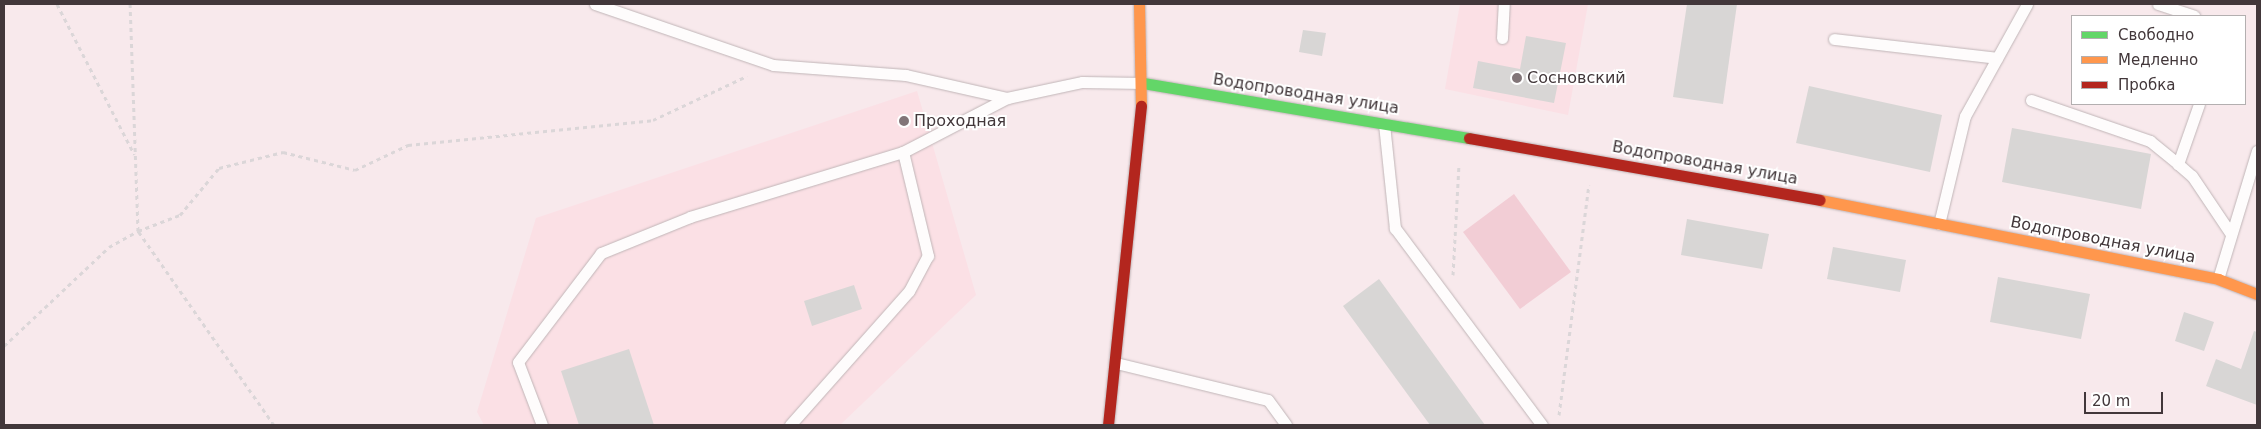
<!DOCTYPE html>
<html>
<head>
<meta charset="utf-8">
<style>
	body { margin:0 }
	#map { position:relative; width:2261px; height:429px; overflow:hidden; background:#f8e9ec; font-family:"DejaVu Sans",sans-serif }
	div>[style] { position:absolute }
	.built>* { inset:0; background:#fbe0e5 }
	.green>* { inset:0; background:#f2cdd5 }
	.building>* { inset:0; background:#d8d6d5 }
	.path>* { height:3px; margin-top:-1.5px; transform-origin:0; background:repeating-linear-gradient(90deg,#dbd6d8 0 4px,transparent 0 8px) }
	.roads { filter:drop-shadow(0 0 1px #c0b5b7) drop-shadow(0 0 1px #c0b5b7) }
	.lane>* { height:11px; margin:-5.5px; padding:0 5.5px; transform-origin:5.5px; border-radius:5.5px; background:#fefcfc }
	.fast>* { height:11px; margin:-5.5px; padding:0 5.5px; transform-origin:5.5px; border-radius:5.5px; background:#63d668 }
	.slow>* { height:11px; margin:-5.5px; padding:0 5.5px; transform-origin:5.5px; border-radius:5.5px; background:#ff974d }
	.jam>* { height:11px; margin:-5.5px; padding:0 5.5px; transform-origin:5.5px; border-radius:5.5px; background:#b3261e }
	.dots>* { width:14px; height:14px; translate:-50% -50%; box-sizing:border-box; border:2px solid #fff; border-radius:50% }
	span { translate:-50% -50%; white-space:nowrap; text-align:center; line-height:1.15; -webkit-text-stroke:4px #fff; paint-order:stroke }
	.poi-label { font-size:16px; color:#42373a }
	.left { translate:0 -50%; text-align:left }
	.street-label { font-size:16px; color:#42373a }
	.frame { position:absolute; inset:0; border:5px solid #42373a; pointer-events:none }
	.legend { position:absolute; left:2071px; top:15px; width:175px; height:90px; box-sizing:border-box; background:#fff; border:1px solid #b3afb0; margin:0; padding:6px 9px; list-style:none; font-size:15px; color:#42373a }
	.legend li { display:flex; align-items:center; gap:10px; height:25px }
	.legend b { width:25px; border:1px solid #b3afb0 }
	.scale { position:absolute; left:2084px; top:392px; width:79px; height:22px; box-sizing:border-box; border:2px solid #42373a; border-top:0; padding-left:6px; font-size:15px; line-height:18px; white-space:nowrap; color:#42373a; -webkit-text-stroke:4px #fff; paint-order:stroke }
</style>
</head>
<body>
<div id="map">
	<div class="built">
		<div style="clip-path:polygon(1460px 4px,1588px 4px,1568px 115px,1445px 89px)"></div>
		<div style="clip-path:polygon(917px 91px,976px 295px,840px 425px,484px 425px,477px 412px,536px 218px)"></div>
	</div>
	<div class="green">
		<div style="clip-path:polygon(1514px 194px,1571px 272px,1520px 309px,1463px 232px)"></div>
	</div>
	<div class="building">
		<div style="clip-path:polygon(1687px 4px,1737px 4px,1723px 104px,1673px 97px)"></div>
		<div style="clip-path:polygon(1303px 30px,1326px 33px,1322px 56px,1299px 52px)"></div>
		<div style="clip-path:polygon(1526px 36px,1566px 43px,1554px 103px,1473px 88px,1478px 61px,1520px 69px)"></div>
		<div style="clip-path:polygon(1809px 86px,1942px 115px,1930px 172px,1796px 143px)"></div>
		<div style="clip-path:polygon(2012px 128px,2151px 154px,2141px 209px,2002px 182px)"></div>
		<div style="clip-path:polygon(1687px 219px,1769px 234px,1762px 269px,1681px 255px)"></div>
		<div style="clip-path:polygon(1833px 247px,1906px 260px,1900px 292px,1827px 279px)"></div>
		<div style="clip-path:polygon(1998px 277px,2090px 294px,2081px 339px,1990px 322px)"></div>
		<div style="clip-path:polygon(1379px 279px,1485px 425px,1430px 425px,1343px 306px)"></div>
		<div style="clip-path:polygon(854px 285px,862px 309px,812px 326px,804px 301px)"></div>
		<div style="clip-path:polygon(2184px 312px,2214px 322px,2204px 351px,2175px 341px)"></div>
		<div style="clip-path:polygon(2254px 331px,2257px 332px,2257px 405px,2206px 386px,2216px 359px,2241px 369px)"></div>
		<div style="clip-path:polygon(629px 349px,654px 425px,579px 425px,561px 371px)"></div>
	</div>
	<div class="path">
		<div style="left:57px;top:4px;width:169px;rotate:62.8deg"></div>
		<div style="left:1453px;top:275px;width:111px;rotate:-86.9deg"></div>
		<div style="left:4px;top:346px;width:144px;rotate:-43.3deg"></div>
		<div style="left:109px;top:247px;width:33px;rotate:-29deg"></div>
		<div style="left:138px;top:231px;width:227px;rotate:-92deg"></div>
		<div style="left:1559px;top:415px;width:232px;rotate:-82.6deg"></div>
		<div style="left:274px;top:425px;width:237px;rotate:-125deg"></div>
		<div style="left:138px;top:231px;width:45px;rotate:-20.9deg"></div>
		<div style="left:180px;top:215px;width:61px;rotate:-50.3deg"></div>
		<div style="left:219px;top:168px;width:66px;rotate:-14deg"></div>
		<div style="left:283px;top:152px;width:74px;rotate:14deg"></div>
		<div style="left:355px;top:170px;width:59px;rotate:-25.3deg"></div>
		<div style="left:408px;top:145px;width:246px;rotate:-5.8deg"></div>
		<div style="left:653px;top:120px;width:104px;rotate:-25.1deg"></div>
		<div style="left:1743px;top:425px;width:12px"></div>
	</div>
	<div class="roads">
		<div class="lane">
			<div style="left:595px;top:4px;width:188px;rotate:18.9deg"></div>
			<div style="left:773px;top:65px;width:133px;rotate:4.3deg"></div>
			<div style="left:906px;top:75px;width:104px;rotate:12.8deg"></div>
			<div style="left:2158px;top:4px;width:38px;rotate:18deg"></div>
			<div style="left:1502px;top:38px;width:34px;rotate:-87deg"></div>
			<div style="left:1834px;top:39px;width:164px;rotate:6.6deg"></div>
			<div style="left:2031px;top:100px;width:126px;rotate:19deg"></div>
			<div style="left:2150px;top:141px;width:36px;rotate:39deg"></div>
			<div style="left:2199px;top:104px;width:64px;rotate:109.3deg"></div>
			<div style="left:2178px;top:164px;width:18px;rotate:41deg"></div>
			<div style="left:2192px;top:176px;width:70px;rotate:56.1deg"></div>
			<div style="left:1384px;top:124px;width:105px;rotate:84deg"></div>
			<div style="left:1395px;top:228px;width:246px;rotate:53.3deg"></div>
			<div style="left:1939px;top:224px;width:111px;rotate:-76.5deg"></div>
			<div style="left:1965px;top:116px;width:128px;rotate:-61deg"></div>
			<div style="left:2218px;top:279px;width:134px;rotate:-73.1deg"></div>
			<div style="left:1116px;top:363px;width:156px;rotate:13.7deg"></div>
			<div style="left:1268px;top:400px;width:31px;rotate:54deg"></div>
			<div style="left:542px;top:425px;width:67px;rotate:-110.9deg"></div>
			<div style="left:518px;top:362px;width:137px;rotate:-52.7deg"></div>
			<div style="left:601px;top:253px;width:96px;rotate:-22deg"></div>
			<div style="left:690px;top:217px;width:223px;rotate:-17deg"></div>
			<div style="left:903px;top:152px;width:117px;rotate:-27.4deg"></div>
			<div style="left:1007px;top:98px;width:77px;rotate:-12deg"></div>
			<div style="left:1082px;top:82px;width:61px;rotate:0.9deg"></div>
			<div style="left:790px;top:425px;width:179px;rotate:-48.4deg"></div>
			<div style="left:909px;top:291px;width:40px;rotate:-62deg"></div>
			<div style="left:928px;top:256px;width:107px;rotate:-103.5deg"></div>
		</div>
		<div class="fast">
			<div style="left:1143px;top:83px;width:331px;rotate:9.6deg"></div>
		</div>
		<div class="slow">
			<div style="left:1139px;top:4px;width:102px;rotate:88.9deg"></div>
			<div style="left:1820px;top:200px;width:406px;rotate:11.2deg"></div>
			<div style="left:2218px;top:279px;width:42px;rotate:21deg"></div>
		</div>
		<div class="jam">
			<div style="left:1469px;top:138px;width:356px;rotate:10deg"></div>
			<div style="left:1108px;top:425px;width:321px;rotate:-84.1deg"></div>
		</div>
	</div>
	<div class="dots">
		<div style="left:1517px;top:78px;background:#827578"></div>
		<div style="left:904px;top:121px;background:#827578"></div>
	</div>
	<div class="poi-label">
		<span class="left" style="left:1527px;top:78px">Сосновский</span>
		<span class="left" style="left:914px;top:121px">Проходная</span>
	</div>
	<div class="street-label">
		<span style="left:1306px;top:94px;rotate:9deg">Водопроводная улица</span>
		<span style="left:1705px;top:163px;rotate:10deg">Водопроводная улица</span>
		<span style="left:2103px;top:240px;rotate:11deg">Водопроводная улица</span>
	</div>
	<div class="frame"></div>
	<ul class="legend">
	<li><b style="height:6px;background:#63d668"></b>Свободно</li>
	<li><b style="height:6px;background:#ff974d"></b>Медленно</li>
	<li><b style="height:6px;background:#b3261e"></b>Пробка</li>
	</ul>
	<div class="scale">20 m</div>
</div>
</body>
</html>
